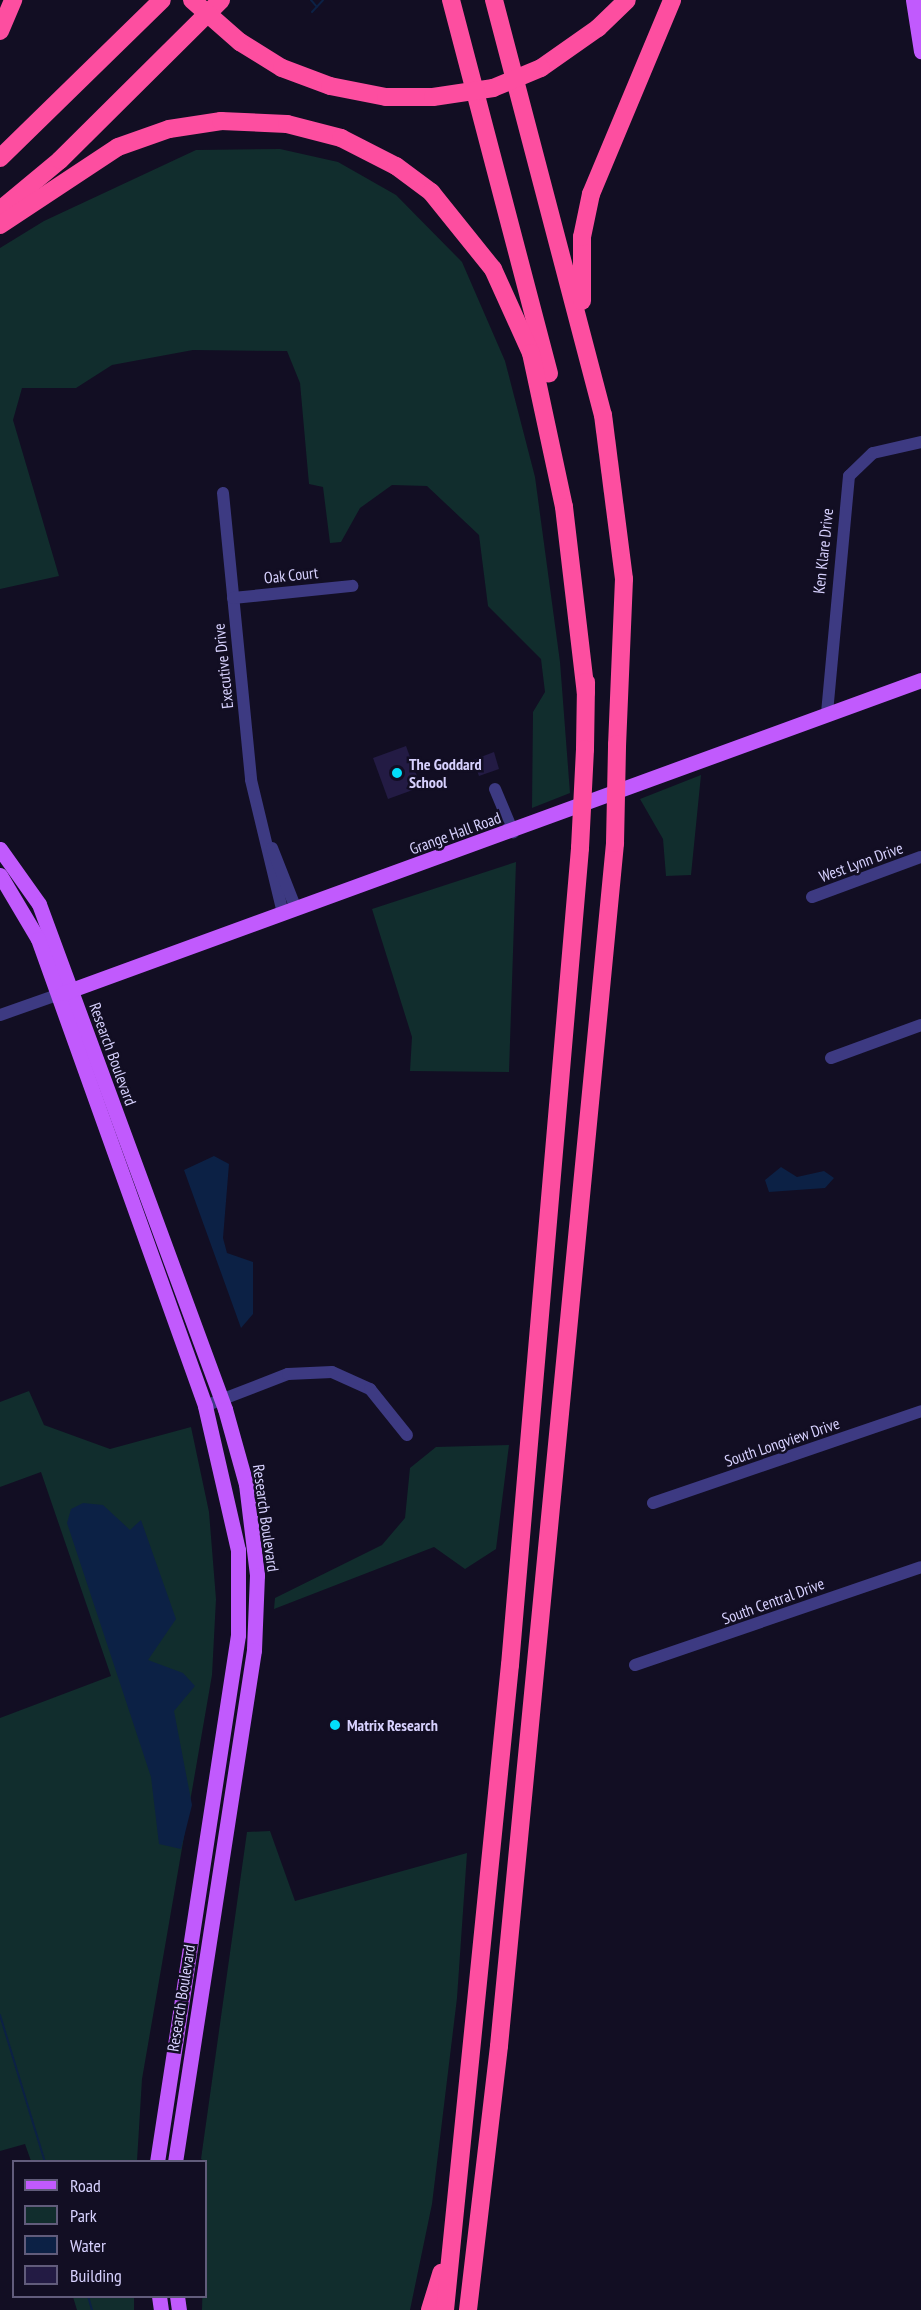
<!DOCTYPE html>
<html>
<head>
<meta charset="utf-8">
<style>
	body { margin:0 }
	#map { position:relative; width:921px; height:2310px; overflow:hidden; background:#120e23; font-family:"PT Sans Narrow",sans-serif }
	div>[style] { position:absolute }
	.green>* { inset:0; background:#112d2d }
	.water>* { inset:0; background:#0c2145 }
	.stream>* { height:2px; margin:-1px; padding:0 1px; transform-origin:1px; border-radius:1px; background:#0c2145 }
	.building>* { inset:0; background:#231b44 }
	.minor>* { height:12px; margin:-6px; padding:0 6px; transform-origin:6px; border-radius:6px; background:#3d3a82 }
	.major>* { height:15px; margin:-7.5px; padding:0 7.5px; transform-origin:7.5px; border-radius:7.5px; background:#c15afd }
	.highway>* { height:18px; margin:-9px; padding:0 9px; transform-origin:9px; border-radius:9px; background:#fd4ea0 }
	.highway-bridge>* { height:18px; margin:-9px; padding:0 9px; transform-origin:9px; border-radius:9px; background:#fd4ea0 }
	.dots>* { width:16px; height:16px; translate:-50% -50%; box-sizing:border-box; border:3px solid #120e23; border-radius:50% }
	span { translate:-50% -50%; white-space:nowrap; text-align:center; line-height:1.15; -webkit-text-stroke:5px #120e23; paint-order:stroke }
	.street-label { font-size:16px; color:#d7d1fe }
	.poi-label { font-size:16px; color:#d7d1fe; font-weight:700 }
	.left { translate:0 -50%; text-align:left }
	.legend { position:absolute; left:12px; top:2160px; width:195px; height:138px; box-sizing:border-box; background:#120e23; border:2px solid #615c7b; margin:0; padding:8px 10px; list-style:none; font-size:18px; color:#d7d1fe }
	.legend li { display:flex; align-items:center; gap:12px; height:30px }
	.legend b { width:30px; border:2px solid #615c7b }
</style>
</head>
<body>
<div id="map">
	<div class="green">
		<div style="clip-path:polygon(280px 149px,338px 162px,396px 195px,462px 262px,505px 361px,535px 477px,560px 662px,570px 793px,532px 808px,533px 712px,545px 692px,541px 659px,488px 606px,479px 535px,427px 486px,392px 485px,360px 508px,341px 542px,330px 543px,323px 487px,309px 484px,300px 383px,287px 351px,193px 350px,112px 365px,76px 388px,22px 388px,13px 420px,59px 576px,0 589px,0 248px,44px 221px,196px 150px)"></div>
		<div style="clip-path:polygon(701px 775px,691px 875px,666px 876px,663px 839px,640px 799px)"></div>
		<div style="clip-path:polygon(516px 862px,509px 1072px,410px 1071px,412px 1037px,372px 909px)"></div>
		<div style="clip-path:polygon(29px 1391px,44px 1425px,110px 1449px,191px 1427px,209px 1512px,216px 1599px,212px 1675px,142px 2079px,137px 2161px,31px 2161px,25px 2144px,0 2151px,0 1718px,111px 1676px,41px 1472px,0 1487px,0 1402px)"></div>
		<div style="clip-path:polygon(509px 1445px,496px 1549px,465px 1569px,434px 1547px,274px 1609px,275px 1598px,382px 1545px,405px 1518px,410px 1468px,436px 1447px)"></div>
		<div style="clip-path:polygon(270px 1831px,295px 1901px,467px 1853px,457px 1998px,432px 2204px,410px 2310px,202px 2310px,206px 2162px,201px 2159px,247px 1832px)"></div>
		<div style="clip-path:polygon(73px 2297px,134px 2297px,134px 2310px,77px 2310px)"></div>
	</div>
	<div class="water">
		<div style="clip-path:polygon(214px 1156px,229px 1164px,223px 1238px,227px 1253px,253px 1262px,253px 1314px,241px 1328px,184px 1170px)"></div>
		<div style="clip-path:polygon(781px 1167px,797px 1177px,824px 1171px,834px 1178px,825px 1188px,769px 1192px,765px 1180px)"></div>
		<div style="clip-path:polygon(83px 1503px,103px 1505px,130px 1530px,141px 1520px,176px 1619px,148px 1660px,183px 1673px,195px 1686px,174px 1711px,192px 1805px,181px 1849px,159px 1844px,151px 1777px,67px 1523px,71px 1509px)"></div>
	</div>
	<div class="stream">
		<div style="left:311px;top:0;width:9px;rotate:49deg"></div>
		<div style="left:312px;top:12px;width:16px;rotate:-47deg"></div>
		<div style="left:0;top:2015px;width:154px;rotate:73deg"></div>
		<div style="left:88px;top:2296px;width:15px;rotate:74deg"></div>
	</div>
	<div class="building">
		<div style="clip-path:polygon(406px 746px,421px 787px,388px 799px,373px 758px)"></div>
		<div style="clip-path:polygon(494px 752px,499px 769px,479px 776px,473px 760px)"></div>
	</div>
	<div class="minor">
		<div style="left:223px;top:493px;width:288px;rotate:84.4deg"></div>
		<div style="left:251px;top:780px;width:137px;rotate:76.5deg"></div>
		<div style="left:233px;top:598px;width:120px;rotate:-5.8deg"></div>
		<div style="left:827px;top:713px;width:238px;rotate:-84.7deg"></div>
		<div style="left:849px;top:476px;width:33px;rotate:-44deg"></div>
		<div style="left:873px;top:453px;width:49px;rotate:-12.9deg"></div>
		<div style="left:495px;top:789px;width:47px;rotate:67.3deg"></div>
		<div style="left:272px;top:848px;width:66px;rotate:68.5deg"></div>
		<div style="left:812px;top:897px;width:116px;rotate:-20.2deg"></div>
		<div style="left:0;top:1015px;width:60px;rotate:-19.3deg"></div>
		<div style="left:831px;top:1058px;width:96px;rotate:-20.1deg"></div>
		<div style="left:205px;top:1406px;width:89px;rotate:-21.1deg"></div>
		<div style="left:288px;top:1374px;width:44px;rotate:-2.6deg"></div>
		<div style="left:332px;top:1372px;width:42px;rotate:24.1deg"></div>
		<div style="left:370px;top:1389px;width:59px;rotate:51.2deg"></div>
		<div style="left:653px;top:1503px;width:283px;rotate:-18.9deg"></div>
		<div style="left:635px;top:1665px;width:302px;rotate:-18.9deg"></div>
	</div>
	<div class="major">
		<div style="left:913px;top:0;width:52px;rotate:81.1deg"></div>
		<div style="left:0;top:849px;width:67px;rotate:54.7deg"></div>
		<div style="left:39px;top:904px;width:538px;rotate:69.78deg"></div>
		<div style="left:225px;top:1409px;width:78px;rotate:74.4deg"></div>
		<div style="left:246px;top:1484px;width:92px;rotate:83.1deg"></div>
		<div style="left:257px;top:1575px;width:75px;rotate:92.3deg"></div>
		<div style="left:254px;top:1650px;width:518px;rotate:98.77deg"></div>
		<div style="left:0;top:875px;width:74px;rotate:59.3deg"></div>
		<div style="left:38px;top:939px;width:496px;rotate:70.3deg"></div>
		<div style="left:205px;top:1406px;width:148px;rotate:77.1deg"></div>
		<div style="left:238px;top:1550px;width:85px;rotate:90deg"></div>
		<div style="left:238px;top:1635px;width:533px;rotate:98.74deg"></div>
		<div style="left:63px;top:993px;width:913px;rotate:-20.04deg"></div>
		<div style="left:159px;top:2296px;width:14px;rotate:82deg"></div>
		<div style="left:177px;top:2296px;width:14px;rotate:82deg"></div>
	</div>
	<div class="highway">
		<div style="left:451px;top:0;width:386px;rotate:75.3deg"></div>
		<div style="left:494px;top:0;width:429px;rotate:75.3deg"></div>
		<div style="left:603px;top:415px;width:165px;rotate:82.7deg"></div>
		<div style="left:624px;top:579px;width:165px;rotate:92.4deg"></div>
		<div style="left:0;top:31px;width:34px;rotate:-67deg"></div>
		<div style="left:240px;top:42px;width:49px;rotate:31.8deg"></div>
		<div style="left:282px;top:68px;width:51px;rotate:20.6deg"></div>
		<div style="left:330px;top:86px;width:57px;rotate:11.1deg"></div>
		<div style="left:386px;top:97px;width:47px"></div>
		<div style="left:541px;top:68px;width:70px;rotate:-35.1deg"></div>
		<div style="left:598px;top:28px;width:40px;rotate:-44deg"></div>
		<div style="left:0;top:158px;width:226px;rotate:-44.3deg"></div>
		<div style="left:0;top:210px;width:78px;rotate:-39.8deg"></div>
		<div style="left:60px;top:160px;width:227px;rotate:-44.8deg"></div>
		<div style="left:0;top:225px;width:141px;rotate:-33.5deg"></div>
		<div style="left:118px;top:147px;width:54px;rotate:-19.4deg"></div>
		<div style="left:169px;top:129px;width:53px;rotate:-8.7deg"></div>
		<div style="left:221px;top:121px;width:66px;rotate:2.6deg"></div>
		<div style="left:287px;top:124px;width:56px;rotate:14.5deg"></div>
		<div style="left:341px;top:138px;width:62px;rotate:27deg"></div>
		<div style="left:396px;top:166px;width:44px;rotate:36.6deg"></div>
		<div style="left:431px;top:192px;width:99px;rotate:51.2deg"></div>
		<div style="left:493px;top:269px;width:92px;rotate:65.7deg"></div>
		<div style="left:531px;top:353px;width:157px;rotate:77.9deg"></div>
		<div style="left:564px;top:507px;width:187px;rotate:83.3deg"></div>
		<div style="left:582px;top:301px;width:64px;rotate:-90deg"></div>
		<div style="left:582px;top:237px;width:44px;rotate:-78.2deg"></div>
		<div style="left:591px;top:194px;width:210px;rotate:-67.3deg"></div>
		<div style="left:585px;top:749px;width:67px;rotate:-89.1deg"></div>
		<div style="left:430px;top:2310px;width:39px;rotate:-73deg"></div>
		<div style="left:445px;top:2310px;width:648px;rotate:-84.25deg"></div>
		<div style="left:510px;top:1665px;width:820px;rotate:-85.1deg"></div>
		<div style="left:468px;top:2310px;width:266px;rotate:-83.3deg"></div>
		<div style="left:499px;top:2046px;width:1209px;rotate:-84.49deg"></div>
	</div>
	<div class="highway-bridge">
		<div style="left:192px;top:0;width:64px;rotate:41.2deg"></div>
		<div style="left:433px;top:97px;width:61px;rotate:-8.5deg"></div>
		<div style="left:493px;top:88px;width:52px;rotate:-22.6deg"></div>
		<div style="left:615px;top:843px;width:99px;rotate:-88.8deg"></div>
		<div style="left:580px;top:848px;width:99px;rotate:-87.1deg"></div>
	</div>
	<div class="dots">
		<div style="left:397px;top:773px;background:#03def9"></div>
		<div style="left:335px;top:1725px;background:#03def9"></div>
	</div>
	<div class="street-label">
		<span style="left:823px;top:551px;rotate:-84deg">Ken Klare Drive</span>
		<span style="left:291px;top:575px;rotate:-6deg">Oak Court</span>
		<span style="left:223px;top:666px;rotate:-96deg">Executive Drive</span>
		<span style="left:455px;top:833px;rotate:-20deg">Grange Hall Road</span>
		<span style="left:861px;top:862px;rotate:-20deg">West Lynn Drive</span>
		<span style="left:113px;top:1054px;rotate:70deg">Research Boulevard</span>
		<span style="left:782px;top:1442px;rotate:-19deg">South Longview Drive</span>
		<span style="left:266px;top:1518px;rotate:82deg">Research Boulevard</span>
		<span style="left:773px;top:1601px;rotate:-20deg">South Central Drive</span>
		<span style="left:181px;top:1998px;rotate:-81deg">Research Boulevard</span>
	</div>
	<div class="poi-label">
		<span class="left" style="left:409px;top:773px">The Goddard<br>School</span>
		<span class="left" style="left:347px;top:1725px">Matrix Research</span>
	</div>
	<ul class="legend">
	<li><b style="height:8px;background:#c15afd"></b>Road</li>
	<li><b style="height:16px;background:#112d2d"></b>Park</li>
	<li><b style="height:16px;background:#0c2145"></b>Water</li>
	<li><b style="height:16px;background:#231b44"></b>Building</li>
	</ul>
</div>
</body>
</html>
